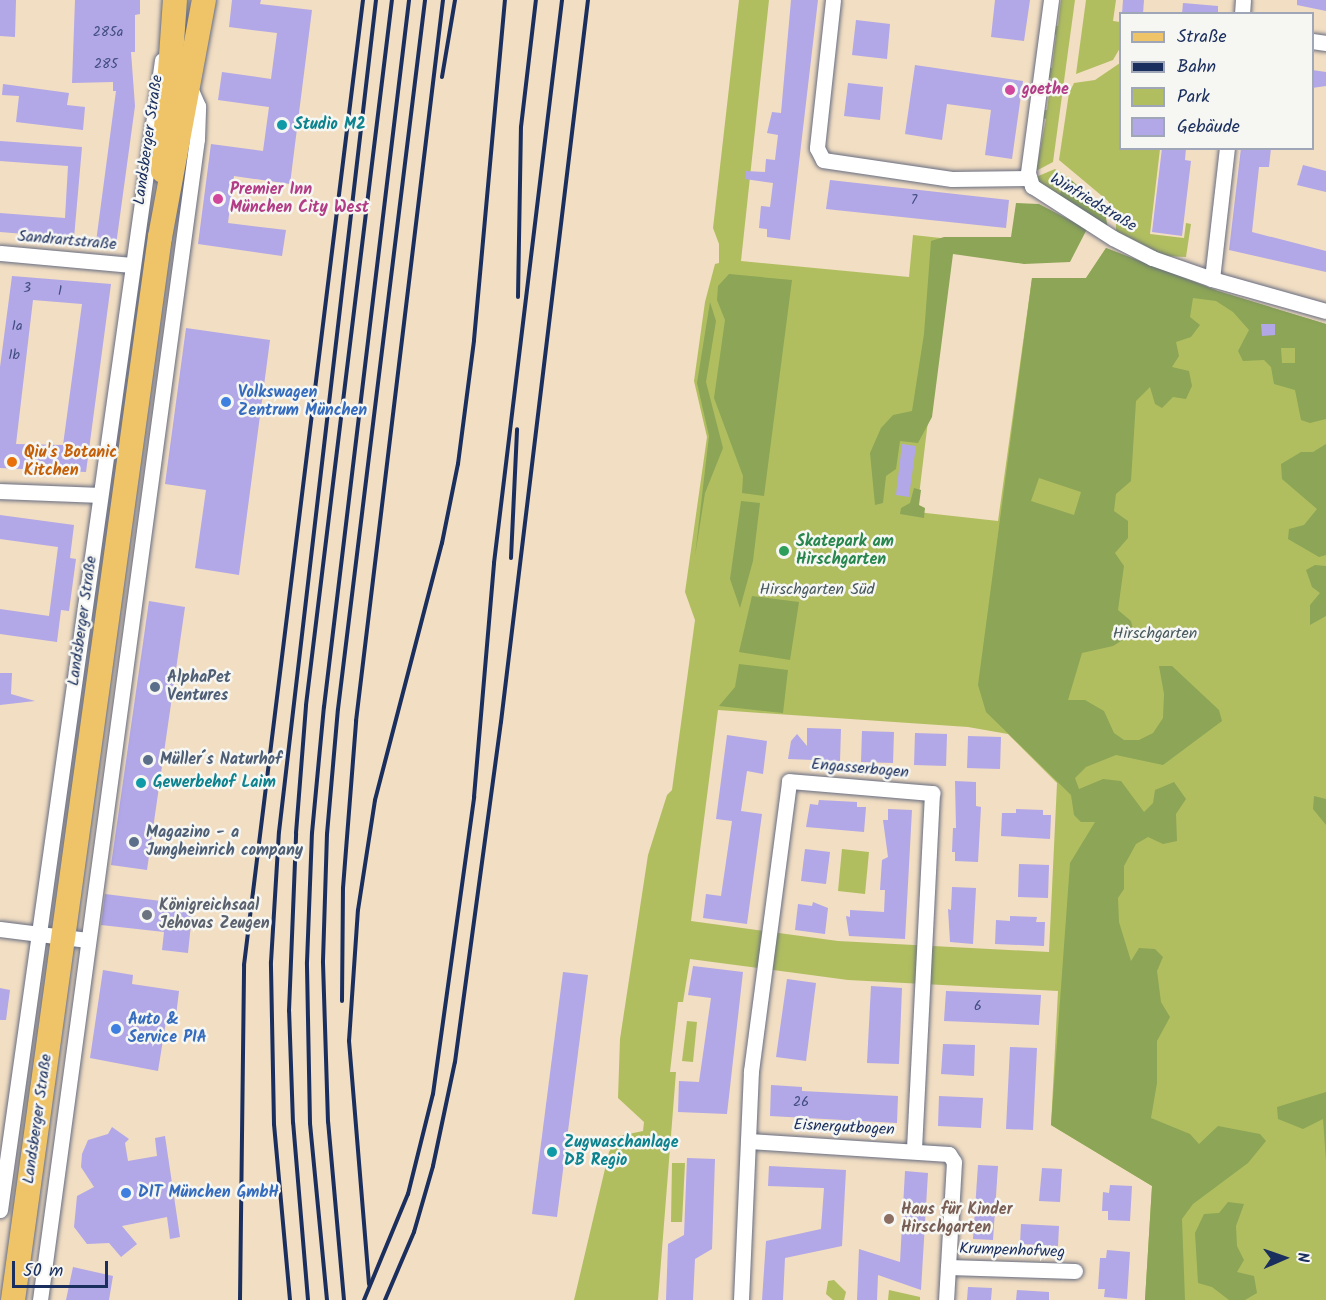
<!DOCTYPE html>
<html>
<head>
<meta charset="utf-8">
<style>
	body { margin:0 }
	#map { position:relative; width:1326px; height:1300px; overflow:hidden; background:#f2dec2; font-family:Kalam,sans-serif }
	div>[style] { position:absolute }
	.green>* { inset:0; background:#b0be60 }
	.forest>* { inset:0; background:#8ca556 }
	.building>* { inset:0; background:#b2a7e7 }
	.roads { filter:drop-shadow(0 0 2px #666c81) drop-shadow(0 0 2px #666c81) }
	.minor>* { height:15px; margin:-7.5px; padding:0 7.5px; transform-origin:7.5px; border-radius:7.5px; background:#fff }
	.primary>* { height:24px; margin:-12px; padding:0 12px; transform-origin:12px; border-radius:12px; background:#efc469 }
	.rail>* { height:4px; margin:-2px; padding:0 2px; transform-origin:2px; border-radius:2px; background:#1b2f5e }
	.dots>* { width:16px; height:16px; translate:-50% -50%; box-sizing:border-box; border:3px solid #f6f6f2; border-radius:50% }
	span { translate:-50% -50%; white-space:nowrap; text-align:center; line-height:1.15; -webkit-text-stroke:5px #f6f6f2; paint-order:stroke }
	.number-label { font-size:14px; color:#414d80 }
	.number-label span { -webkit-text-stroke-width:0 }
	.hotel-label { font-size:16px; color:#b23c85; font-weight:700 }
	.left { translate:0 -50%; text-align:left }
	.culture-label { font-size:16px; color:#0d838f; font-weight:700 }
	.street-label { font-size:16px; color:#1b2f5e }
	.shop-label { font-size:16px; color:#366cbe; font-weight:700 }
	.food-label { font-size:16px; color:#c56008; font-weight:700 }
	.leisure-label { font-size:16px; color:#27864d; font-weight:700 }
	.park-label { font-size:16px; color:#485a5f }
	.service-label { font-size:16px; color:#4e5e75; font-weight:700 }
	.worship-label { font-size:16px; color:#5b616d; font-weight:700 }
	.education-label { font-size:16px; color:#785e54; font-weight:700 }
	.legend { position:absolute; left:1119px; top:12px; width:195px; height:138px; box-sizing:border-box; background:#f6f6f2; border:2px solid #9ea6b7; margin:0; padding:8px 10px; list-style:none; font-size:18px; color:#1b2f5e }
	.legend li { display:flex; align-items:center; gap:12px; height:30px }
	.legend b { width:30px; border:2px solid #9ea6b7 }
	.north { position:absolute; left:1254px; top:1228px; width:60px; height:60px; -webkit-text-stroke:4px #f6f6f2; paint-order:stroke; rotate:88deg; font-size:16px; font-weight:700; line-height:24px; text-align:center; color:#1b2f5e }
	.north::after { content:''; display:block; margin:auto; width:21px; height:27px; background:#1b2f5e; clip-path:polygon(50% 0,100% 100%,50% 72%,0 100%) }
	.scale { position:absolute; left:12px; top:1261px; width:96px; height:27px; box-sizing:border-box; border:3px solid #1b2f5e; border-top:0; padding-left:8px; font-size:18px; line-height:21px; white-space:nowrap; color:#1b2f5e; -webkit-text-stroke:4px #f6f6f2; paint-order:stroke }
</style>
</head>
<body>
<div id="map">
	<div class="green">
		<div style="clip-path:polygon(evenodd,739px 0,769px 0,741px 261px,909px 277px,913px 235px,950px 239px,917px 512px,998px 521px,1032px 278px,1086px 278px,1106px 248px,1218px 291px,1326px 324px,1326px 1300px,1145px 1300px,1152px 1186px,1051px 1125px,1058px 991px,848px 980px,690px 959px,683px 1002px,678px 1002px,670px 1072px,676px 1072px,658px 1300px,574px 1300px,609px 1152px,619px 1136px,643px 1131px,644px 1122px,618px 1098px,620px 1039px,648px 855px,667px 795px,672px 790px,695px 620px,685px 592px,707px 437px,694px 381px,705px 302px,715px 264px,719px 263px,719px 244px,713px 228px,739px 0,718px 710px,968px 727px,1008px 734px,1057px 783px,1049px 952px,838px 941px,691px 921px,718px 710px)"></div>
		<div style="clip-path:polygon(1061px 0,1075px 0,1053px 162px,1036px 171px,1046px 119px,1041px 118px,1042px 110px,1047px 110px,1051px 78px,1047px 77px,1048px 68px,1052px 68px,1056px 35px,1052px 34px,1053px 25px,1058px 26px)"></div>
		<div style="clip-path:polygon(1086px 0,1116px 0,1113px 21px,1120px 22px,1120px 48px,1113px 60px,1076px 74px)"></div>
		<div style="clip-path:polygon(1120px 63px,1120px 148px,1160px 149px,1150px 234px,1184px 238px,1186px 223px,1191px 224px,1186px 257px,1165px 256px,1116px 231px,1116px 217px,1108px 201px,1059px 160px,1069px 93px,1074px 83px,1095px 80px)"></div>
		<div style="clip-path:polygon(1055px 169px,1070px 179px,1057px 197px,1041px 187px,1036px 177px)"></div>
		<div style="clip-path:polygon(842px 849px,869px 852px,865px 894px,838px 891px)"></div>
		<div style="clip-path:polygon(687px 1021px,697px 1022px,693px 1062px,682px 1061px)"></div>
		<div style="clip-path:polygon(672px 1163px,685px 1163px,682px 1222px,671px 1222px)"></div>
		<div style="clip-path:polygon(834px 1280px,846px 1292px,844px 1300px,833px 1300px,826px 1294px,828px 1281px)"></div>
		<div style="clip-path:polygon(889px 1290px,920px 1297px,920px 1300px,888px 1300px)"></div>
	</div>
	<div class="forest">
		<div style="clip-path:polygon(1070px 179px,1104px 208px,1108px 228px,1057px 197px)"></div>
		<div style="clip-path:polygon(1016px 203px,1039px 204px,1087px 229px,1070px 262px,1024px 264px,953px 254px,932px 417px,918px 443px,900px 441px,896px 469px,886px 476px,883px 503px,875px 505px,870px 453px,881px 428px,893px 415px,912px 411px,924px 334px,931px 241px,944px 237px,1011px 237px)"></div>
		<div style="clip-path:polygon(evenodd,1106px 248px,1218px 291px,1326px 324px,1326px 419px,1310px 423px,1301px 420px,1295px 390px,1274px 384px,1271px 367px,1264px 360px,1243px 361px,1238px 351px,1249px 330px,1233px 312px,1216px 301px,1193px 298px,1190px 317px,1200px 325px,1191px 337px,1176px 342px,1179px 356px,1172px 367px,1189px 371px,1192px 386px,1186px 399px,1173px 397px,1162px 408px,1155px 404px,1150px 387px,1136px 401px,1131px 481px,1116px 494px,1114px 511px,1128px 521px,1128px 538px,1115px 553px,1124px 566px,1118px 610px,1131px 621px,1134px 633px,1113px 646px,1082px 653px,1068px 700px,1085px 700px,1104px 711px,1114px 733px,1124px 740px,1139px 740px,1153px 733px,1163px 718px,1164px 694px,1159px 666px,1172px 666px,1219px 710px,1222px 721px,1163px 765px,1116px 755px,1086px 767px,1075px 778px,1079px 789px,1103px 779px,1121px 781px,1144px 812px,1153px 803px,1155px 790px,1174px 782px,1186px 799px,1176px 814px,1177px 841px,1163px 844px,1148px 837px,1136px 844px,1124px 866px,1124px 889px,1118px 898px,1119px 922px,1131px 961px,1139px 948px,1155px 949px,1163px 957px,1157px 971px,1161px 1002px,1170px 1017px,1157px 1041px,1157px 1083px,1151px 1118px,1190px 1134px,1199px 1144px,1218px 1126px,1260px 1134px,1266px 1141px,1248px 1163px,1193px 1204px,1182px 1219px,1185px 1300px,1145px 1300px,1152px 1186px,1051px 1125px,1070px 863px,1095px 822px,1081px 822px,1074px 815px,1071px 795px,986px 712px,978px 685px,1032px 278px,1086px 278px,1106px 248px,1281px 348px,1295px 348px,1295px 363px,1282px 363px,1281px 348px,1106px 248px,1039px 478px,1081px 492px,1074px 515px,1031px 501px,1039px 478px)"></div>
		<div style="clip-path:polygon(729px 274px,792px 280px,764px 496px,742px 493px,743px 476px,714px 398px,725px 320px,717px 300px,718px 286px)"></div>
		<div style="clip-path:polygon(710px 302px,716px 321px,706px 382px,723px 448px,705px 493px,695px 556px,709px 436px,697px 383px)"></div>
		<div style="clip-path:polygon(1326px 444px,1326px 555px,1319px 557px,1288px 539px,1289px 529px,1304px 525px,1317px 509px,1282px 479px,1281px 464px,1301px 452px,1313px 452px)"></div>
		<div style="clip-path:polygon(914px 488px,921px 490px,919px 505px,925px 508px,924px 518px,900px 514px,901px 508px,910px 503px)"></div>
		<div style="clip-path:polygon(741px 501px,760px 503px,753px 561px,740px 608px,730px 579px)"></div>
		<div style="clip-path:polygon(1315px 565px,1326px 566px,1326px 616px,1310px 625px,1310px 605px,1320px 593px,1312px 587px,1306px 570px)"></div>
		<div style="clip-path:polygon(752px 596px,799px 602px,790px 660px,739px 652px)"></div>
		<div style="clip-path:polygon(739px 664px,788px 670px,783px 713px,719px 706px,735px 687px)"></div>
		<div style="clip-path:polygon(1314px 796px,1326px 799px,1326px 825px,1313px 809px)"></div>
		<div style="clip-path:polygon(1326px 1092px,1326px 1161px,1323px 1119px,1303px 1129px,1278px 1119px,1277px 1107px)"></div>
		<div style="clip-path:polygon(1228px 1202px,1244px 1204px,1236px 1226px,1237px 1246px,1244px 1260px,1237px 1272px,1254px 1276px,1257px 1293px,1245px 1300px,1229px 1300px,1212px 1287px,1198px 1283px,1195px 1233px,1204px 1214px,1219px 1213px)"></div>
	</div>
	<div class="building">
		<div style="clip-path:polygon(0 0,16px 0,15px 37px,0 36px)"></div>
		<div style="clip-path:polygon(75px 0,140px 0,140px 14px,135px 15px,135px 52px,131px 52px,135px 106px,116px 245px,96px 242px,116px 91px,113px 91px,113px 82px,72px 83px)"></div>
		<div style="clip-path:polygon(232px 0,261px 0,260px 4px,312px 10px,290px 184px,234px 176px,228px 223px,286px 230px,282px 256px,198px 244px,211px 144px,263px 151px,269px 107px,218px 100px,222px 72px,271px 79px,277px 33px,229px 27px)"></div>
		<div style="clip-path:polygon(791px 0,818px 0,790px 240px,767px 237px,767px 229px,759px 228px,761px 206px,770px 207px,773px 183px,745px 179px,746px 171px,765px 172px,766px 159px,775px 160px,778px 135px,767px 133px,772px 112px,781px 113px)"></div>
		<div style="clip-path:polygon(995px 0,1030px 0,1024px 41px,991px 37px)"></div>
		<div style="clip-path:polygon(1123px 0,1144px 0,1143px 14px,1122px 14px)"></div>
		<div style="clip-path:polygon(1297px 0,1326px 0,1326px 11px,1297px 5px)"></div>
		<div style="clip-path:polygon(1183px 3px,1218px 6px,1218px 14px,1182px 14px)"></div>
		<div style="clip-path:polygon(856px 20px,890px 24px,887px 59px,852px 55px)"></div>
		<div style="clip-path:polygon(915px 65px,1023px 81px,1012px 159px,985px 155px,991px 110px,947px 104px,942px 140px,905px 134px)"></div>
		<div style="clip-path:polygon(1312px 70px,1326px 72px,1326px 86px,1312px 88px)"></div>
		<div style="clip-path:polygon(848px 83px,883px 87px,880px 120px,844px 116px)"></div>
		<div style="clip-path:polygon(3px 84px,69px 93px,67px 105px,85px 107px,83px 130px,16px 122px,19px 96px,2px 95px)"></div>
		<div style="clip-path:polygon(0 141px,82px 147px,74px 238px,0 232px,0 213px,65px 218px,68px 166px,0 161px)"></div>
		<div style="clip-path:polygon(1162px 148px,1186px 148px,1185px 160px,1191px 161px,1182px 236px,1152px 232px)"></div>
		<div style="clip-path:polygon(1241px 148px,1271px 148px,1269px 167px,1259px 167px,1252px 232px,1326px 251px,1326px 272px,1229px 250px)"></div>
		<div style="clip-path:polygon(1303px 165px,1326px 171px,1326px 192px,1297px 185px)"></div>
		<div style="clip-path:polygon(830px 180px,1009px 200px,1006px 228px,826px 209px)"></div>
		<div style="clip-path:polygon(evenodd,12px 276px,111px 284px,86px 472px,0 468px,0 367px,12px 276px,33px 300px,82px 304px,63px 445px,16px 444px,33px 300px)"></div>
		<div style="clip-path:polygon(1261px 324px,1275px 324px,1275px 335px,1262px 336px)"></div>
		<div style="clip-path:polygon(186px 328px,270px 340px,239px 575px,195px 568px,206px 490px,165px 484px)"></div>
		<div style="clip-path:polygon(902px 444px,916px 446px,909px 497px,896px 495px)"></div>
		<div style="clip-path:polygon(0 515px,74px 525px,70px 558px,76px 559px,69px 611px,61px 610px,57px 642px,0 634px,0 609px,49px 616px,58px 547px,0 539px)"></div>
		<div style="clip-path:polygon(149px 601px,185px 607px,147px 870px,111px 865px)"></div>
		<div style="clip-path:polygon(0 673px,12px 673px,11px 694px,35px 701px,0 705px)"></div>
		<div style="clip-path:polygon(807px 728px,841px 729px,840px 761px,788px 759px,791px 741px,797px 734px,807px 746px)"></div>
		<div style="clip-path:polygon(862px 731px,894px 732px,893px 763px,861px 762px)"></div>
		<div style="clip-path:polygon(915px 733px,947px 734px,946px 766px,914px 765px)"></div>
		<div style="clip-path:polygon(727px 735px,767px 741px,763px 774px,747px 771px,741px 811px,762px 814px,747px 924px,703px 918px,706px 894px,721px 896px,732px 821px,716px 819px)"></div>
		<div style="clip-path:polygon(968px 736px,1001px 737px,1000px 769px,967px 768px)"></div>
		<div style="clip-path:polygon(955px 781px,976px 782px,976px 806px,981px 807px,978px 862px,955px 861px,955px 852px,952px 852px,953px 828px,956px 828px)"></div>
		<div style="clip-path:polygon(819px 800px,857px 802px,857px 807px,866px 807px,864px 832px,806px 827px,810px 804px,818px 805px)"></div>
		<div style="clip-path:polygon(888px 809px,912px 810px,905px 939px,849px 936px,846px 916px,850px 917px,850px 910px,884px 912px,885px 890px,880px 890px,882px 860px,888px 857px,883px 820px,888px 820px)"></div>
		<div style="clip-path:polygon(1016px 809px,1043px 810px,1043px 815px,1051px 815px,1050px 839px,1001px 836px,1002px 813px,1016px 813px)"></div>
		<div style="clip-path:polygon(805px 849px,830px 852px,826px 884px,801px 881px)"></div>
		<div style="clip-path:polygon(1019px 864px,1049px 865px,1048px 898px,1018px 897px)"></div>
		<div style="clip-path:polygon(952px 887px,976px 888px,973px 944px,950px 942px,948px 909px,951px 910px)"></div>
		<div style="clip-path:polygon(105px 894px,193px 905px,188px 953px,162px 950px,164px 932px,101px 925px)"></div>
		<div style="clip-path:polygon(813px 902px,828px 908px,825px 934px,795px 930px,798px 904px,812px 906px)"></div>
		<div style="clip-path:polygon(1010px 916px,1037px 917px,1036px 922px,1045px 922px,1044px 946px,995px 944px,996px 920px,1010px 921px)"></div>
		<div style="clip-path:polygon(693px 966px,743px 972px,727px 1114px,678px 1112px,679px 1081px,699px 1082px,711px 998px,688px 995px)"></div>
		<div style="clip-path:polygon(103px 970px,133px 975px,132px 984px,179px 991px,176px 1016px,167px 1015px,158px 1071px,90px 1058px)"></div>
		<div style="clip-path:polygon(563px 972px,588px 975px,557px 1217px,532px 1214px)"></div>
		<div style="clip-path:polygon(787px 979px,816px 983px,806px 1061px,776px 1057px)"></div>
		<div style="clip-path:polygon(871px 986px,902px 988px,899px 1064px,867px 1063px)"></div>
		<div style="clip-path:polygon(0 988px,10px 990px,6px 1020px,0 1020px)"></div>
		<div style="clip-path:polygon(946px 991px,1041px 995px,1039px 1025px,944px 1021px)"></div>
		<div style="clip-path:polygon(943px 1044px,975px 1045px,974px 1076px,941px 1074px)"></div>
		<div style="clip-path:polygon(1010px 1047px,1037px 1048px,1033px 1130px,1006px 1129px)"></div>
		<div style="clip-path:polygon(771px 1085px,802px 1087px,802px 1091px,898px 1096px,897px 1123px,770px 1116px)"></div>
		<div style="clip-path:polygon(939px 1096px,983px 1098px,981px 1128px,938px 1126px)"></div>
		<div style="clip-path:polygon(112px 1127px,129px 1139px,125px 1143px,128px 1161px,157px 1156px,155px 1138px,165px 1136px,180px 1237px,170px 1239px,167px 1217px,122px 1226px,137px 1244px,121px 1257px,109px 1243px,87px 1244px,74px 1227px,77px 1196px,94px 1187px,81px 1167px,82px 1154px,88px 1140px,108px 1134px)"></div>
		<div style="clip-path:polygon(687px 1158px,715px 1159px,712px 1249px,695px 1259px,693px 1300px,666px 1300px,668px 1244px,684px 1235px)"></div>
		<div style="clip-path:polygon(978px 1165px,998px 1166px,993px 1240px,973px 1239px)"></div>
		<div style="clip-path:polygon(769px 1166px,846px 1170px,842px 1246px,785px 1258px,783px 1300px,762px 1300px,766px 1241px,821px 1229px,824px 1188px,768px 1186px)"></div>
		<div style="clip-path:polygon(1042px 1168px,1062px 1169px,1060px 1202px,1039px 1201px)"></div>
		<div style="clip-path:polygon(905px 1171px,928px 1173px,921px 1290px,878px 1275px,877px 1300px,857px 1300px,859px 1249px,900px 1262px)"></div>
		<div style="clip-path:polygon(1110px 1185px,1132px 1186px,1130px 1221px,1108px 1220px,1108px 1211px,1102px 1211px,1103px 1192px,1109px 1193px)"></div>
		<div style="clip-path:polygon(1021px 1224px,1059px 1226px,1058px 1246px,1020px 1244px)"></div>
		<div style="clip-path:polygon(1107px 1250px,1130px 1252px,1127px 1299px,1104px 1297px,1105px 1289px,1098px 1289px,1100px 1258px,1106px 1258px)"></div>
		<div style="clip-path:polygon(73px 1267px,113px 1276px,109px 1300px,66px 1300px)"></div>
		<div style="clip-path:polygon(968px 1287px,992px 1288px,991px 1300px,967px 1300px)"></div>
		<div style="clip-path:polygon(1017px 1290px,1049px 1292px,1049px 1300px,1016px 1300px)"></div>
	</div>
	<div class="roads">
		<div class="minor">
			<div style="left:833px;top:0;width:149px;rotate:96.2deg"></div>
			<div style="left:817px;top:148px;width:13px;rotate:63deg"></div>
			<div style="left:823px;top:160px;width:130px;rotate:8.4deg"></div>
			<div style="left:952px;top:179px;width:77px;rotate:-0.7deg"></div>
			<div style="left:1051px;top:0;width:175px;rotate:97.6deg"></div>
			<div style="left:1028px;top:173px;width:14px;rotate:73deg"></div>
			<div style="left:1032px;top:186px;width:96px;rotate:32.7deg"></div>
			<div style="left:1113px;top:238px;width:44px;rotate:27.1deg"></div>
			<div style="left:1152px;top:258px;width:64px;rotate:19.3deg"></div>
			<div style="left:1212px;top:279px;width:118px;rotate:15.7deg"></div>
			<div style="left:1242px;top:14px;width:14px;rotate:-86deg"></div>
			<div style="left:1312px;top:41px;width:14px;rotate:8deg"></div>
			<div style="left:0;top:253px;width:133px;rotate:5.2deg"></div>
			<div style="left:1212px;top:279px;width:132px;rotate:-83.5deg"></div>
			<div style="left:0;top:491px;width:100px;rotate:2.3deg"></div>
			<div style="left:0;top:929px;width:88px;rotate:7.2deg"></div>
			<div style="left:749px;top:1141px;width:200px;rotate:3.7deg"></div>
			<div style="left:949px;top:1154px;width:9px;rotate:58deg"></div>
			<div style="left:954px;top:1162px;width:138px;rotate:93.3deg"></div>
			<div style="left:0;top:1210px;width:1161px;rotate:-81.98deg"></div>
			<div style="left:948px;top:1267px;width:127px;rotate:1.8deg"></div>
			<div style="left:40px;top:1300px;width:1172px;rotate:-82.3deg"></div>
			<div style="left:197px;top:139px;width:33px;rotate:-88deg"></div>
			<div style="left:198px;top:106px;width:22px;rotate:-114deg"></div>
			<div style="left:741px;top:1300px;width:229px;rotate:-87.5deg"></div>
			<div style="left:751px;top:1071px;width:292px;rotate:-82.5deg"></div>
			<div style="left:789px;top:781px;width:144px;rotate:4.8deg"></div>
			<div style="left:932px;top:793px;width:357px;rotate:92.9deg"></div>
		</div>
		<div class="primary">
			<div style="left:163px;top:171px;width:171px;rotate:-86deg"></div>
			<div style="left:13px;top:1300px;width:1073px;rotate:-82.13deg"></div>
			<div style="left:160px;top:237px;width:241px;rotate:-79.5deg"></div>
		</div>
	</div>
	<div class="rail">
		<div style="left:442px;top:77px;width:78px;rotate:-80.4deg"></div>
		<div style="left:518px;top:297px;width:170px;rotate:-89deg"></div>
		<div style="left:521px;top:127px;width:128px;rotate:-83.3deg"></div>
		<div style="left:511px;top:558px;width:129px;rotate:-87.3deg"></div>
		<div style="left:342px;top:1001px;width:113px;rotate:-89.5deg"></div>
		<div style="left:343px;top:888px;width:168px;rotate:-85.5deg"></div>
		<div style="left:356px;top:721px;width:726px;rotate:-83.12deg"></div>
		<div style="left:369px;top:1284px;width:244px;rotate:-94.7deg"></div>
		<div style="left:349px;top:1041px;width:131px;rotate:-86.1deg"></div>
		<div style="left:358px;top:910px;width:111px;rotate:-81.2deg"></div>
		<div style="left:375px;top:800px;width:266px;rotate:-75.4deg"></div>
		<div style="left:442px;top:543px;width:81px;rotate:-78.6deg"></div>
		<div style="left:458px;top:464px;width:125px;rotate:-82.6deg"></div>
		<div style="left:474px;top:340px;width:341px;rotate:-84.8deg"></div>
		<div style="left:240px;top:1300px;width:335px;rotate:-89.3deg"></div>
		<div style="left:244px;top:965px;width:972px;rotate:-82.97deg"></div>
		<div style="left:290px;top:1300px;width:177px;rotate:-95.2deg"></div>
		<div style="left:274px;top:1124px;width:162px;rotate:-91.1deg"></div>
		<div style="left:271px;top:962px;width:130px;rotate:-86.5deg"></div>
		<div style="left:279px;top:832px;width:838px;rotate:-83.35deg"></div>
		<div style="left:308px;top:1300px;width:178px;rotate:-94.8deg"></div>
		<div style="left:293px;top:1123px;width:112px;rotate:-92deg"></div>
		<div style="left:289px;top:1011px;width:178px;rotate:-87.7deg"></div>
		<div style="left:296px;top:833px;width:128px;rotate:-85.5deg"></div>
		<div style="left:306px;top:705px;width:710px;rotate:-83.05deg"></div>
		<div style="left:327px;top:1300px;width:178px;rotate:-95.5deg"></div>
		<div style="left:310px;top:1123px;width:161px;rotate:-91.1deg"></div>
		<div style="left:307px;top:962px;width:129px;rotate:-87.8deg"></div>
		<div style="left:312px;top:833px;width:127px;rotate:-84.6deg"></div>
		<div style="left:324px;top:707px;width:712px;rotate:-83.14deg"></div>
		<div style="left:344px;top:1300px;width:179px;rotate:-95.1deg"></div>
		<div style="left:328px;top:1122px;width:161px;rotate:-91.8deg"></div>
		<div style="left:323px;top:961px;width:127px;rotate:-88.2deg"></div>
		<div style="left:327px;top:834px;width:125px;rotate:-85deg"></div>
		<div style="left:338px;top:709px;width:714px;rotate:-83deg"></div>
		<div style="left:364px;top:1300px;width:115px;rotate:-67.5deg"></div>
		<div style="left:408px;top:1194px;width:103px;rotate:-76deg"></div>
		<div style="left:433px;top:1094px;width:300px;rotate:-82.1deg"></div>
		<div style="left:474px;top:797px;width:235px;rotate:-85.1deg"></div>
		<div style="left:494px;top:563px;width:567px;rotate:-83.11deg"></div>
		<div style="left:385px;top:1300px;width:74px;rotate:-66.9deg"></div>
		<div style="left:414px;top:1232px;width:69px;rotate:-73.9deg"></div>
		<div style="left:433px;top:1166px;width:106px;rotate:-78.1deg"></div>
		<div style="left:455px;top:1062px;width:343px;rotate:-82.3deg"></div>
		<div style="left:501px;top:722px;width:727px;rotate:-83.13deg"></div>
	</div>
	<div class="dots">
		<div style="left:1010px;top:90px;background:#d1479c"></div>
		<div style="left:282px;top:125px;background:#0f9aa8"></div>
		<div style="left:218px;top:199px;background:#d1479c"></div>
		<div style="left:226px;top:402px;background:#3f7fe0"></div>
		<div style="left:12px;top:462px;background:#e8710a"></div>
		<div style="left:784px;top:551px;background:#2e9e5b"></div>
		<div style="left:155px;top:687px;background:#5c6f8a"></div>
		<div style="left:148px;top:760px;background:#5c6f8a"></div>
		<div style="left:141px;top:783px;background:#0f9aa8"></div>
		<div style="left:134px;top:842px;background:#5c6f8a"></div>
		<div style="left:147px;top:915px;background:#6b7280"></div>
		<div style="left:116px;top:1029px;background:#3f7fe0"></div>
		<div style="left:552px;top:1152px;background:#0f9aa8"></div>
		<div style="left:126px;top:1193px;background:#3f7fe0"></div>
		<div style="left:889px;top:1219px;background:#8d6e63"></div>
	</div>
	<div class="number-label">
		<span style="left:108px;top:32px">285a</span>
		<span style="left:106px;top:64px">285</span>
		<span style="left:914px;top:200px">7</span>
		<span style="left:27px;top:288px">3</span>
		<span style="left:60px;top:291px">1</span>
		<span style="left:17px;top:326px">1a</span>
		<span style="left:14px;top:355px">1b</span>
		<span style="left:978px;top:1006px">6</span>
		<span style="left:801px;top:1102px">26</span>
	</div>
	<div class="hotel-label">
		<span class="left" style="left:1022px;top:90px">goethe</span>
		<span class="left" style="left:230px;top:199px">Premier Inn<br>München City West</span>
	</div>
	<div class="culture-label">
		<span class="left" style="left:294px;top:125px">Studio M2</span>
		<span class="left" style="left:153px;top:783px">Gewerbehof Laim</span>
		<span class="left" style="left:564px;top:1152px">Zugwaschanlage<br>DB Regio</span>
	</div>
	<div class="street-label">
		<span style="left:149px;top:140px;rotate:-82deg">Landsberger Straße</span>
		<span style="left:1093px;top:203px;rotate:31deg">Winfriedstraße</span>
		<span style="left:67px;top:241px;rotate:5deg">Sandrartstraße</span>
		<span style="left:83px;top:621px;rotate:-82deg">Landsberger Straße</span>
		<span style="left:860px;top:769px;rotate:5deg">Engasserbogen</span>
		<span style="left:38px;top:1119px;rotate:-82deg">Landsberger Straße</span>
		<span style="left:844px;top:1128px;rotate:3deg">Eisnergutbogen</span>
		<span style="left:1012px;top:1251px;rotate:2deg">Krumpenhofweg</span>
	</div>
	<div class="shop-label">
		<span class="left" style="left:238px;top:402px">Volkswagen<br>Zentrum München</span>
		<span class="left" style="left:128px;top:1029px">Auto &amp;<br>Service PIA</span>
		<span class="left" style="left:138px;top:1193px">DIT München GmbH</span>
	</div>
	<div class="food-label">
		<span class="left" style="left:24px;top:462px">Qiu's Botanic<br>Kitchen</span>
	</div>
	<div class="leisure-label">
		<span class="left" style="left:796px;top:551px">Skatepark am<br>Hirschgarten</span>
	</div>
	<div class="park-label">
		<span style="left:817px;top:590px">Hirschgarten Süd</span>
		<span style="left:1155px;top:634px">Hirschgarten</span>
	</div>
	<div class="service-label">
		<span class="left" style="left:167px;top:687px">AlphaPet<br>Ventures</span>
		<span class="left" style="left:160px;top:760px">Müller´s Naturhof</span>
		<span class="left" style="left:146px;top:842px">Magazino - a<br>Jungheinrich company</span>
	</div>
	<div class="worship-label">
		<span class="left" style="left:159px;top:915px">Königreichsaal<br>Jehovas Zeugen</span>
	</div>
	<div class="education-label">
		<span class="left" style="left:901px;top:1219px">Haus für Kinder<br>Hirschgarten</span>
	</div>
	<ul class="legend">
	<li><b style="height:8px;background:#efc469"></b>Straße</li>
	<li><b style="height:8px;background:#1b2f5e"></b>Bahn</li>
	<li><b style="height:16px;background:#b0be60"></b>Park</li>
	<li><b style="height:16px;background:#b2a7e7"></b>Gebäude</li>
	</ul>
	<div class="north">N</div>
	<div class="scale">50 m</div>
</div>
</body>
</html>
